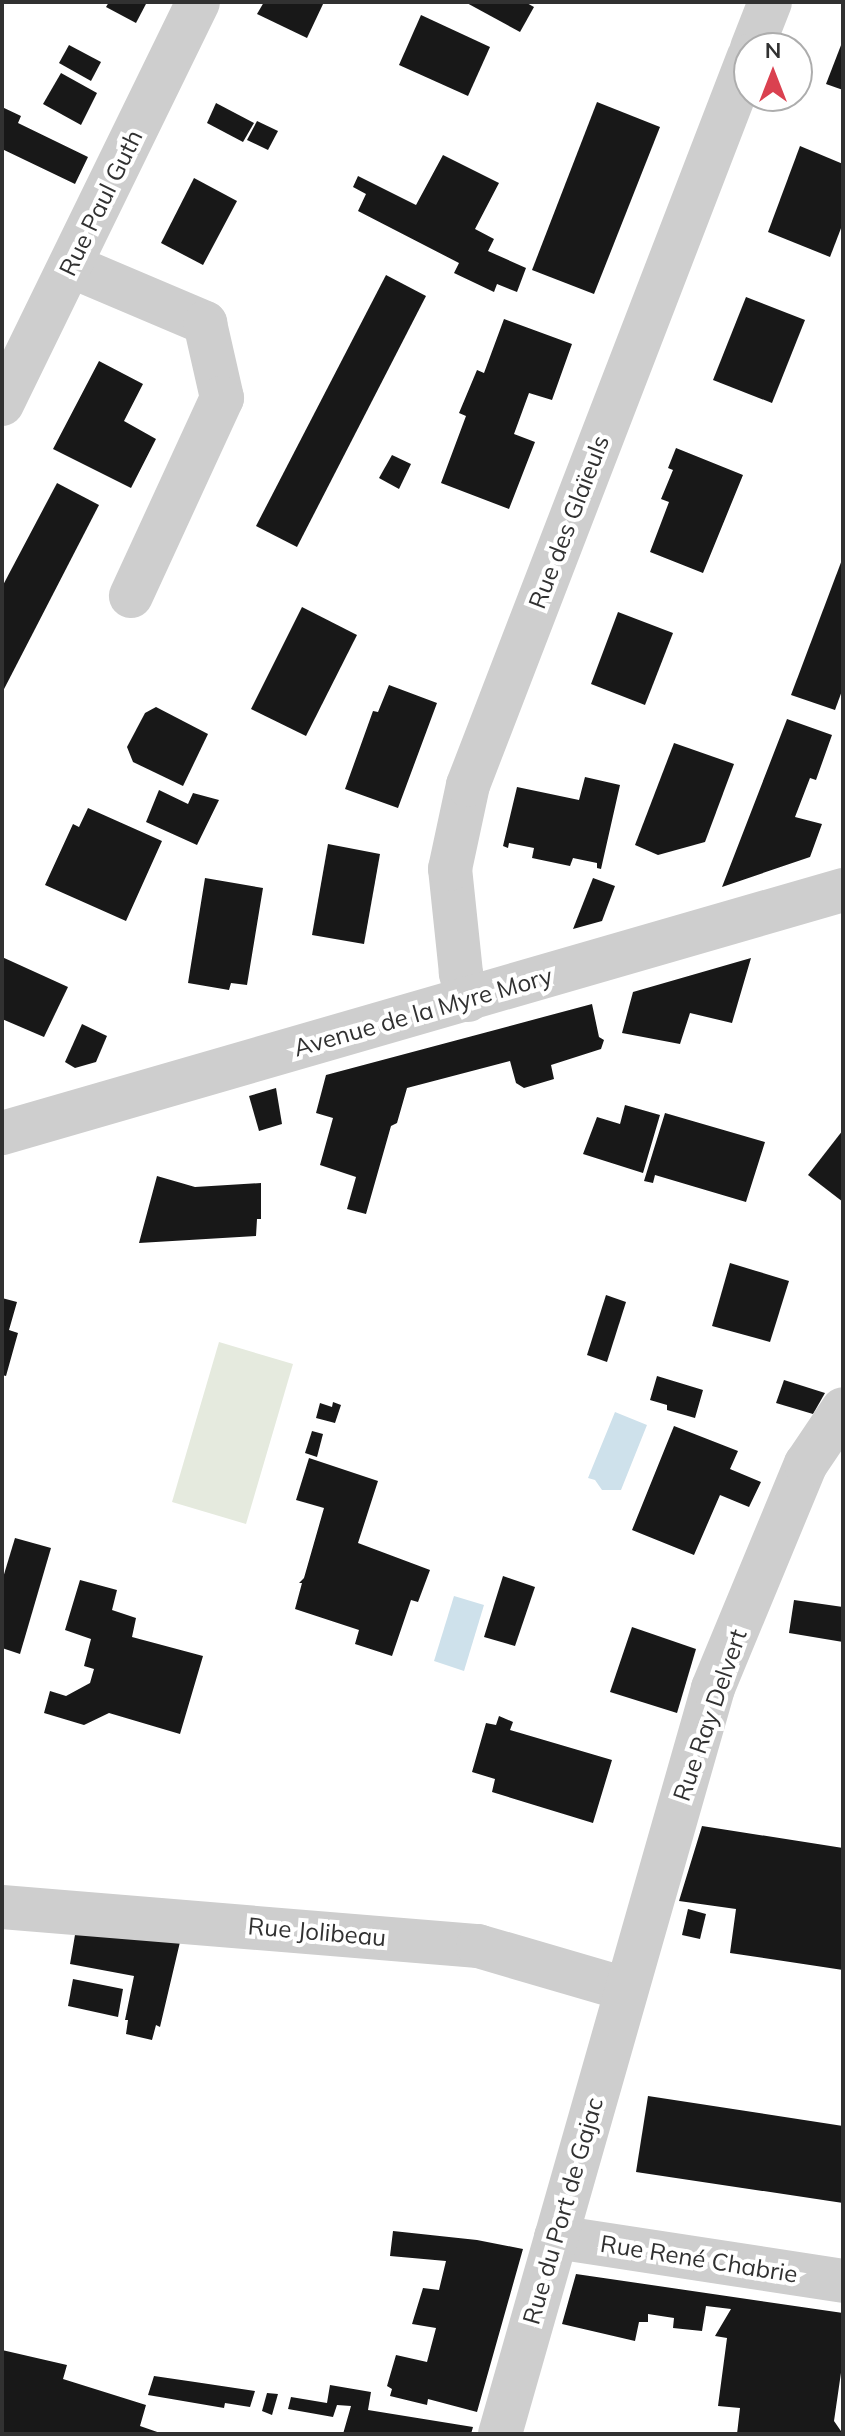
<!DOCTYPE html>
<html>
<head>
<meta charset="utf-8">
<style>
	body { margin:0 }
	#map { position:relative; width:845px; height:2436px; overflow:hidden; background:#fff; font-family:Mulish,sans-serif }
	div>[style] { position:absolute }
	.green>* { inset:0; background:#e5eade }
	.water>* { inset:0; background:#cee1eb }
	.building>* { inset:0; background:#181818 }
	.minor>* { height:44px; margin:-22px; padding:0 22px; transform-origin:22px; border-radius:22px; background:#cecece }
	span { translate:-50% -50%; white-space:nowrap; text-align:center; line-height:1.15; -webkit-text-stroke:8px #fff; paint-order:stroke }
	.street-label { font-size:24px; color:#313131 }
	.frame { position:absolute; inset:0; border:4px solid #313131; pointer-events:none }
	.north { position:absolute; left:733px; top:32px; width:80px; height:80px; box-sizing:border-box; background:#fff; border:2px solid #adadad; border-radius:50%; rotate:0deg; font-size:22px; font-weight:700; line-height:32px; text-align:center; color:#313131 }
	.north::after { content:''; display:block; margin:auto; width:28px; height:36px; background:#da4150; clip-path:polygon(50% 0,100% 100%,50% 72%,0 100%) }
</style>
</head>
<body>
<div id="map">
	<div class="green">
		<div style="clip-path:polygon(219px 1342px,293px 1364px,246px 1524px,172px 1502px)"></div>
	</div>
	<div class="water">
		<div style="clip-path:polygon(615px 1412px,647px 1425px,621px 1490px,602px 1490px,595px 1480px,588px 1478px)"></div>
		<div style="clip-path:polygon(454px 1596px,484px 1605px,464px 1671px,434px 1661px)"></div>
	</div>
	<div class="building">
		<div style="clip-path:polygon(109px 2px,147px 2px,136px 23px,106px 7px)"></div>
		<div style="clip-path:polygon(264px 2px,324px 2px,307px 38px,257px 14px)"></div>
		<div style="clip-path:polygon(465px 2px,525px 2px,534px 7px,520px 32px)"></div>
		<div style="clip-path:polygon(421px 15px,490px 47px,468px 96px,399px 65px)"></div>
		<div style="clip-path:polygon(843px 40px,843px 90px,826px 84px)"></div>
		<div style="clip-path:polygon(69px 45px,101px 62px,91px 81px,59px 63px)"></div>
		<div style="clip-path:polygon(61px 73px,97px 93px,81px 125px,43px 104px)"></div>
		<div style="clip-path:polygon(597px 102px,660px 127px,594px 294px,532px 270px)"></div>
		<div style="clip-path:polygon(216px 103px,254px 123px,243px 142px,207px 123px)"></div>
		<div style="clip-path:polygon(2px 107px,21px 116px,18px 123px,88px 157px,75px 184px,2px 149px)"></div>
		<div style="clip-path:polygon(257px 121px,278px 131px,268px 150px,247px 140px)"></div>
		<div style="clip-path:polygon(800px 146px,843px 164px,843px 223px,830px 257px,768px 232px)"></div>
		<div style="clip-path:polygon(443px 155px,499px 183px,475px 229px,494px 239px,488px 251px,526px 268px,517px 292px,497px 284px,494px 292px,454px 273px,459px 263px,358px 211px,366px 194px,353px 187px,358px 176px,416px 205px)"></div>
		<div style="clip-path:polygon(194px 178px,237px 201px,203px 265px,161px 243px)"></div>
		<div style="clip-path:polygon(386px 275px,426px 296px,297px 547px,256px 526px)"></div>
		<div style="clip-path:polygon(746px 297px,805px 320px,772px 403px,713px 380px)"></div>
		<div style="clip-path:polygon(504px 319px,572px 344px,552px 400px,529px 393px,514px 434px,535px 442px,509px 509px,441px 483px,466px 416px,459px 413px,477px 370px,484px 373px)"></div>
		<div style="clip-path:polygon(99px 361px,143px 384px,124px 421px,156px 439px,131px 488px,53px 449px)"></div>
		<div style="clip-path:polygon(676px 448px,743px 475px,703px 573px,650px 552px,669px 502px,661px 499px,673px 470px,668px 468px)"></div>
		<div style="clip-path:polygon(392px 455px,411px 464px,399px 489px,379px 478px)"></div>
		<div style="clip-path:polygon(57px 483px,99px 505px,2px 693px,2px 587px)"></div>
		<div style="clip-path:polygon(843px 557px,843px 688px,835px 710px,791px 695px)"></div>
		<div style="clip-path:polygon(302px 607px,357px 635px,306px 736px,251px 709px)"></div>
		<div style="clip-path:polygon(618px 612px,673px 633px,645px 705px,591px 684px)"></div>
		<div style="clip-path:polygon(389px 685px,437px 703px,398px 808px,345px 789px,373px 711px,378px 712px)"></div>
		<div style="clip-path:polygon(156px 707px,208px 734px,183px 786px,133px 762px,127px 747px,145px 713px)"></div>
		<div style="clip-path:polygon(787px 719px,832px 735px,816px 780px,810px 778px,795px 817px,822px 824px,810px 857px,722px 887px)"></div>
		<div style="clip-path:polygon(674px 743px,734px 764px,705px 842px,658px 855px,635px 845px)"></div>
		<div style="clip-path:polygon(585px 777px,620px 785px,601px 869px,597px 868px,597px 863px,573px 858px,570px 866px,532px 858px,534px 848px,509px 843px,508px 848px,503px 846px,517px 787px,579px 800px)"></div>
		<div style="clip-path:polygon(159px 790px,188px 804px,193px 793px,219px 800px,197px 845px,146px 822px)"></div>
		<div style="clip-path:polygon(88px 808px,162px 841px,126px 921px,45px 885px,73px 824px,79px 827px)"></div>
		<div style="clip-path:polygon(328px 844px,380px 854px,364px 944px,312px 935px)"></div>
		<div style="clip-path:polygon(205px 878px,263px 888px,247px 985px,231px 983px,229px 990px,188px 983px)"></div>
		<div style="clip-path:polygon(593px 878px,615px 886px,602px 921px,573px 929px)"></div>
		<div style="clip-path:polygon(2px 957px,68px 987px,44px 1037px,2px 1019px)"></div>
		<div style="clip-path:polygon(751px 958px,732px 1023px,690px 1013px,680px 1044px,622px 1033px,633px 992px)"></div>
		<div style="clip-path:polygon(592px 1004px,599px 1037px,604px 1040px,601px 1049px,551px 1065px,554px 1079px,524px 1088px,516px 1083px,510px 1061px,407px 1088px,397px 1123px,391px 1126px,366px 1214px,347px 1209px,356px 1177px,320px 1165px,333px 1118px,316px 1113px,326px 1075px)"></div>
		<div style="clip-path:polygon(82px 1024px,107px 1036px,96px 1062px,75px 1068px,65px 1062px)"></div>
		<div style="clip-path:polygon(276px 1088px,282px 1124px,259px 1131px,249px 1096px)"></div>
		<div style="clip-path:polygon(625px 1105px,660px 1115px,643px 1173px,583px 1154px,597px 1117px,620px 1124px)"></div>
		<div style="clip-path:polygon(665px 1113px,765px 1142px,746px 1202px,655px 1175px,653px 1183px,644px 1181px)"></div>
		<div style="clip-path:polygon(843px 1130px,843px 1202px,808px 1175px)"></div>
		<div style="clip-path:polygon(157px 1176px,195px 1187px,261px 1183px,261px 1219px,257px 1219px,256px 1236px,139px 1243px)"></div>
		<div style="clip-path:polygon(730px 1263px,789px 1281px,770px 1342px,712px 1326px)"></div>
		<div style="clip-path:polygon(606px 1295px,626px 1302px,607px 1362px,587px 1355px)"></div>
		<div style="clip-path:polygon(2px 1298px,17px 1302px,9px 1330px,18px 1333px,6px 1376px,2px 1375px)"></div>
		<div style="clip-path:polygon(657px 1376px,703px 1390px,695px 1418px,667px 1410px,667px 1405px,650px 1400px)"></div>
		<div style="clip-path:polygon(784px 1380px,825px 1393px,813px 1414px,776px 1403px)"></div>
		<div style="clip-path:polygon(333px 1402px,341px 1405px,335px 1423px,316px 1418px,320px 1403px,332px 1407px)"></div>
		<div style="clip-path:polygon(674px 1426px,738px 1451px,730px 1469px,761px 1482px,749px 1507px,720px 1495px,694px 1555px,632px 1530px)"></div>
		<div style="clip-path:polygon(312px 1431px,323px 1434px,317px 1457px,305px 1453px)"></div>
		<div style="clip-path:polygon(309px 1458px,378px 1481px,358px 1543px,430px 1570px,418px 1602px,411px 1600px,392px 1656px,355px 1644px,359px 1630px,295px 1609px,302px 1583px,299px 1583px,304px 1578px,324px 1508px,296px 1500px)"></div>
		<div style="clip-path:polygon(15px 1538px,51px 1548px,20px 1654px,2px 1648px,2px 1581px)"></div>
		<div style="clip-path:polygon(503px 1576px,535px 1587px,515px 1646px,484px 1637px)"></div>
		<div style="clip-path:polygon(80px 1580px,117px 1590px,112px 1610px,136px 1618px,132px 1637px,203px 1656px,180px 1734px,109px 1713px,84px 1725px,44px 1713px,50px 1691px,66px 1696px,90px 1683px,94px 1669px,84px 1666px,91px 1639px,65px 1630px)"></div>
		<div style="clip-path:polygon(794px 1600px,843px 1607px,843px 1642px,789px 1633px)"></div>
		<div style="clip-path:polygon(632px 1627px,696px 1649px,677px 1713px,610px 1692px)"></div>
		<div style="clip-path:polygon(499px 1716px,513px 1722px,510px 1730px,612px 1760px,593px 1823px,492px 1792px,495px 1779px,472px 1772px,486px 1723px,496px 1725px)"></div>
		<div style="clip-path:polygon(702px 1826px,843px 1848px,843px 1970px,730px 1953px,736px 1909px,679px 1901px)"></div>
		<div style="clip-path:polygon(688px 1909px,706px 1914px,700px 1939px,682px 1935px)"></div>
		<div style="clip-path:polygon(76px 1929px,180px 1942px,160px 2027px,156px 2025px,152px 2040px,126px 2034px,128px 2020px,125px 2020px,134px 1976px,70px 1964px)"></div>
		<div style="clip-path:polygon(73px 1979px,123px 1989px,118px 2017px,68px 2006px)"></div>
		<div style="clip-path:polygon(648px 2096px,843px 2126px,843px 2203px,636px 2172px)"></div>
		<div style="clip-path:polygon(393px 2231px,477px 2240px,523px 2249px,477px 2412px,428px 2399px,427px 2405px,390px 2396px,392px 2389px,387px 2386px,396px 2355px,427px 2362px,436px 2328px,412px 2324px,423px 2288px,439px 2290px,446px 2261px,390px 2256px)"></div>
		<div style="clip-path:polygon(576px 2274px,843px 2313px,843px 2359px,834px 2421px,843px 2434px,737px 2434px,740px 2408px,718px 2406px,727px 2338px,715px 2336px,731px 2309px,706px 2306px,702px 2331px,673px 2328px,674px 2318px,648px 2314px,648px 2322px,639px 2322px,635px 2341px,562px 2324px)"></div>
		<div style="clip-path:polygon(2px 2350px,67px 2365px,63px 2379px,146px 2405px,140px 2426px,163px 2434px,2px 2434px)"></div>
		<div style="clip-path:polygon(154px 2376px,195px 2382px,255px 2391px,250px 2407px,225px 2403px,224px 2408px,148px 2395px)"></div>
		<div style="clip-path:polygon(330px 2385px,371px 2392px,368px 2410px,473px 2427px,471px 2434px,343px 2434px,351px 2406px,337px 2405px,333px 2417px,288px 2409px,291px 2397px,327px 2403px)"></div>
		<div style="clip-path:polygon(267px 2393px,278px 2394px,272px 2415px,262px 2411px)"></div>
	</div>
	<div class="minor">
		<div style="left:752px;top:48px;width:49px;rotate:-68.6deg"></div>
		<div style="left:71px;top:266px;width:146px;rotate:23deg"></div>
		<div style="left:205px;top:323px;width:77px;rotate:77.2deg"></div>
		<div style="left:222px;top:398px;width:218px;rotate:114.7deg"></div>
		<div style="left:2px;top:404px;width:447px;rotate:-64deg"></div>
		<div style="left:468px;top:1000px;width:28px;rotate:-105deg"></div>
		<div style="left:461px;top:973px;width:105px;rotate:-96deg"></div>
		<div style="left:450px;top:869px;width:86px;rotate:-77.9deg"></div>
		<div style="left:468px;top:785px;width:781px;rotate:-68.92deg"></div>
		<div style="left:2px;top:1133px;width:875px;rotate:-16.12deg"></div>
		<div style="left:2px;top:1907px;width:478px;rotate:4.7deg"></div>
		<div style="left:478px;top:1946px;width:153px;rotate:16.3deg"></div>
		<div style="left:556px;top:2237px;width:290px;rotate:8.7deg"></div>
		<div style="left:500px;top:2434px;width:776px;rotate:-74.06deg"></div>
		<div style="left:713px;top:1688px;width:243px;rotate:-67.5deg"></div>
		<div style="left:806px;top:1464px;width:66px;rotate:-56.1deg"></div>
	</div>
	<div class="street-label">
		<span style="left:101px;top:203px;rotate:-64deg">Rue Paul Guth</span>
		<span style="left:569px;top:522px;rotate:-69deg">Rue des Glaïeuls</span>
		<span style="left:423px;top:1012px;rotate:-16deg">Avenue de la Myre Mory</span>
		<span style="left:710px;top:1715px;rotate:-71deg">Rue Ray Delvert</span>
		<span style="left:317px;top:1932px;rotate:5deg">Rue Jolibeau</span>
		<span style="left:563px;top:2211px;rotate:-74deg">Rue du Port de Gajac</span>
		<span style="left:699px;top:2259px;rotate:9deg">Rue René Chabrie</span>
	</div>
	<div class="frame"></div>
	<div class="north">N</div>
</div>
</body>
</html>
